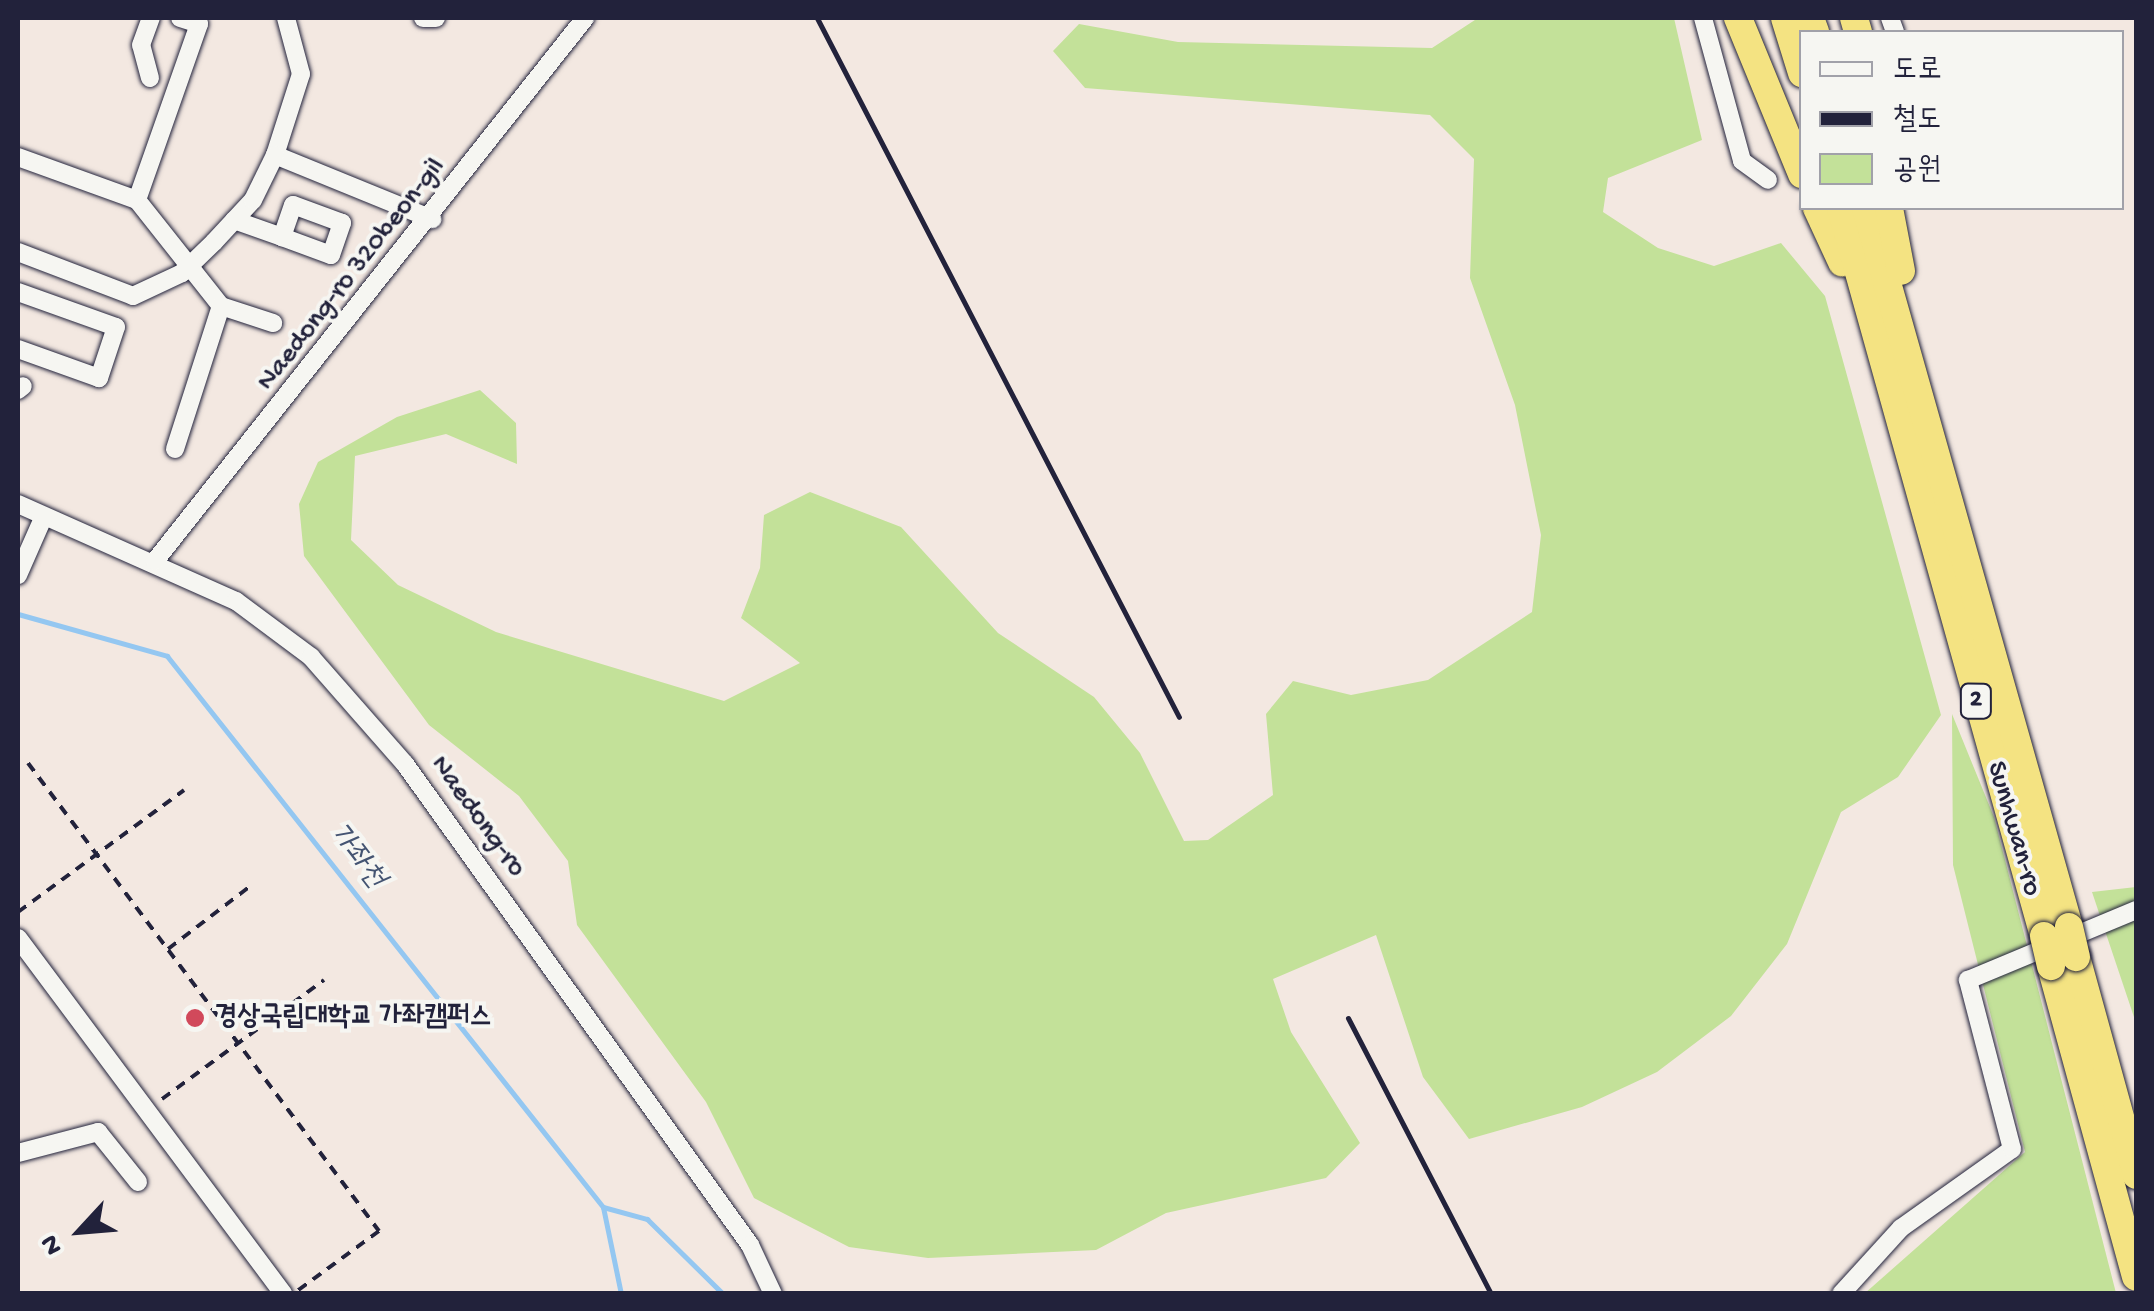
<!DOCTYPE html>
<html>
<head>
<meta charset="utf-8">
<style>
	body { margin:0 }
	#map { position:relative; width:2154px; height:1311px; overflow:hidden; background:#f3e8e1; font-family:"Gochi Hand","Poor Story",sans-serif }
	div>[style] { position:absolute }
	.green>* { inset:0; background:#c3e199 }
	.stream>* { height:5px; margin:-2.5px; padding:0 2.5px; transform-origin:2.5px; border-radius:2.5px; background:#94c7f1 }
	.path>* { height:4px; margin-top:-2px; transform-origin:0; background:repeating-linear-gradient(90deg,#22223b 0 10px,transparent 0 18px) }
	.roads { filter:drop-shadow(0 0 2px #22223b) drop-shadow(0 0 2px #22223b) }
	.minor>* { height:18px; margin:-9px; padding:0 9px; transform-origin:9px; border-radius:9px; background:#f6f6f2 }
	.highway>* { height:28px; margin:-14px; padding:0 14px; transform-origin:14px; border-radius:14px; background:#f4e382 }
	.rail>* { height:5px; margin:-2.5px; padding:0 2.5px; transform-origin:2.5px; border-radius:2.5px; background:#22223b }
	.bridges { filter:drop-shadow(0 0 2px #22223b) drop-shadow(0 0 2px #22223b) }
	.highway-bridge>* { height:28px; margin:-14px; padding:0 14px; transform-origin:14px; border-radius:14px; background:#f4e382 }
	.dots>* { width:28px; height:28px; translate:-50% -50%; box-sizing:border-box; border:5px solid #f6f6f2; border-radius:50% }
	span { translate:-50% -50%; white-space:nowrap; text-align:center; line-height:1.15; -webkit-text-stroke:8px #f6f6f2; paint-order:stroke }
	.shield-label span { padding:2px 8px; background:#f6f6f2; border:2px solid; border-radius:8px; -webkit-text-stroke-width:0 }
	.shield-label { font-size:25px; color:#22223b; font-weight:700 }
	.street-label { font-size:28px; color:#22223b }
	.poi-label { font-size:28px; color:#22223b; font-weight:700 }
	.left { translate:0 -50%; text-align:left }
	.water-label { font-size:30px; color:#445472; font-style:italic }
	.frame { position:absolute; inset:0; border:20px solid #22223b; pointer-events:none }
	.legend { position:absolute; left:1799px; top:30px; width:325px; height:180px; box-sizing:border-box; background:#f6f6f2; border:2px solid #a1a1a9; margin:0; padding:12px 18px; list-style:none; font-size:30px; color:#22223b }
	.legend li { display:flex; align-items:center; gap:20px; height:50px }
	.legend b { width:50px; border:2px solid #a1a1a9 }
	.north { position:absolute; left:30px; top:1181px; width:100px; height:100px; -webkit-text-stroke:8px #f6f6f2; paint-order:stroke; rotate:244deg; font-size:28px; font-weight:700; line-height:40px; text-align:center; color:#22223b }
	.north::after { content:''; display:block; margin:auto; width:35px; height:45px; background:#22223b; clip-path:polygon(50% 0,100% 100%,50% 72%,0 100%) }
</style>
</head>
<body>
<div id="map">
	<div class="green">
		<div style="clip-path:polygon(1478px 18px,1674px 18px,1702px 140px,1608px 178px,1603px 212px,1658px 248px,1714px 266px,1781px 243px,1825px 296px,1941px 715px,1898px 777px,1841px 812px,1787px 944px,1731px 1016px,1657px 1072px,1582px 1107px,1469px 1139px,1423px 1077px,1376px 935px,1273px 979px,1291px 1032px,1360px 1143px,1326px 1178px,1166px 1213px,1096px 1250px,928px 1258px,849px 1247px,754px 1198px,706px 1102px,577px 925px,568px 861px,519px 796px,429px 725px,304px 556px,299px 504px,318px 462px,397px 417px,480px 390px,516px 423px,517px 464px,446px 434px,355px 456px,351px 540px,398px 585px,496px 632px,724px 701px,800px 663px,741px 618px,760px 568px,764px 515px,810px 492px,901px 527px,998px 633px,1094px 697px,1140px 753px,1184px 841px,1208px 840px,1273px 795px,1266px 714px,1293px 681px,1351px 695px,1428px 680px,1532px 612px,1541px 535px,1515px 405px,1470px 278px,1474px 159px,1430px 115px,1085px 88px,1053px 51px,1079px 24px,1178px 42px,1432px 48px)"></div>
		<div style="clip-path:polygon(1952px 714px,1994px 817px,2116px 1293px,1864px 1294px,2025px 1152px,1953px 865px)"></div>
		<div style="clip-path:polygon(2136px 887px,2136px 1023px,2092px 892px)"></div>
	</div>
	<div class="stream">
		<div style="left:18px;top:614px;width:155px;rotate:15.7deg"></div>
		<div style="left:167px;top:656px;width:703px;rotate:51.65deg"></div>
		<div style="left:603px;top:1207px;width:89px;rotate:78.3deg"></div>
		<div style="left:603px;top:1207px;width:46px;rotate:15.3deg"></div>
		<div style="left:647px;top:1219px;width:107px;rotate:44.6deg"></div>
	</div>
	<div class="path">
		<div style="left:28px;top:763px;width:585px;rotate:53.13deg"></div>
		<div style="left:379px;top:1231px;width:102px;rotate:143.8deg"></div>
		<div style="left:18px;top:912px;width:206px;rotate:-36.3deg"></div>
		<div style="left:168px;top:949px;width:107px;rotate:-37.4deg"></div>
		<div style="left:162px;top:1099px;width:201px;rotate:-36.3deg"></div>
	</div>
	<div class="roads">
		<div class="minor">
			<div style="left:286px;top:18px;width:58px;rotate:75deg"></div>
			<div style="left:301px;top:74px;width:85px;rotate:107.8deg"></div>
			<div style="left:275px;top:155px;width:170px;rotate:22.2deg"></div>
			<div style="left:423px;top:18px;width:13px"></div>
			<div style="left:1703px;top:18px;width:148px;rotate:74.7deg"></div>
			<div style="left:1742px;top:161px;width:32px;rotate:36deg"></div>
			<div style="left:1890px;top:18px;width:15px;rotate:70deg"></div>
			<div style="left:150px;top:78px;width:34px;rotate:-105deg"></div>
			<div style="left:141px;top:45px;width:29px;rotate:-70deg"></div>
			<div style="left:18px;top:157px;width:127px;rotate:19.9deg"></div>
			<div style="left:137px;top:200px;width:187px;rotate:-70.6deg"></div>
			<div style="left:199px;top:24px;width:20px;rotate:-162deg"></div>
			<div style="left:137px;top:200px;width:135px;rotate:51.6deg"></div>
			<div style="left:234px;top:220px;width:51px;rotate:19.5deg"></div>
			<div style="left:282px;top:237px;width:52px;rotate:20.2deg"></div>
			<div style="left:331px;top:255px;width:34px;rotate:-71deg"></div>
			<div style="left:342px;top:223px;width:52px;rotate:-159.8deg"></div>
			<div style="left:293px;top:205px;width:34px;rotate:109deg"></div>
			<div style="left:18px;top:252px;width:123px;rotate:20.9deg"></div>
			<div style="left:133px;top:296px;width:54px;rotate:-25.1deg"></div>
			<div style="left:182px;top:273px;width:45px;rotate:-44.1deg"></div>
			<div style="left:214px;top:242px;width:57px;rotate:-47.1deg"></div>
			<div style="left:253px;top:200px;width:50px;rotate:-63.9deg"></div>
			<div style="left:18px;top:292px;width:104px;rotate:19.7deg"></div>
			<div style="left:116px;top:327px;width:54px;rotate:108.4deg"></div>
			<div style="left:99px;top:378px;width:86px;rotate:-160.3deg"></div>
			<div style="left:18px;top:390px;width:6px;rotate:-39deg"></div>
			<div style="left:175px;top:449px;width:150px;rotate:-72.2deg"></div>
			<div style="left:221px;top:306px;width:55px;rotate:18.1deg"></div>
			<div style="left:18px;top:504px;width:239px;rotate:24deg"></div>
			<div style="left:236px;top:601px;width:94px;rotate:36.7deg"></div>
			<div style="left:311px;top:657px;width:142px;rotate:48.7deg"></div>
			<div style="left:405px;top:764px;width:592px;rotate:54.35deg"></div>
			<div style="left:750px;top:1245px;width:54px;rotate:64.9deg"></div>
			<div style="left:155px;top:561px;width:693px;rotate:-51.62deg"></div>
			<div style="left:18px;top:575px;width:64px;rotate:-66.2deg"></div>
			<div style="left:18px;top:938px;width:444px;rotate:53.3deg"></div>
			<div style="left:18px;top:1153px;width:83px;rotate:-14.7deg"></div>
			<div style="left:98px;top:1132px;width:64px;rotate:51.3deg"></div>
			<div style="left:1841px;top:1294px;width:89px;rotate:-47.7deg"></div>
			<div style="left:1901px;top:1228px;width:136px;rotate:-35.4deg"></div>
			<div style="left:2012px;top:1149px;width:175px;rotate:-104.6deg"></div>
			<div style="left:1968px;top:980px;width:182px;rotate:-22.6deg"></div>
		</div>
		<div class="highway">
			<div style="left:1738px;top:18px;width:169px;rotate:67.7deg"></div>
			<div style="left:1785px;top:18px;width:58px;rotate:72.8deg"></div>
			<div style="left:1810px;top:18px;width:15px;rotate:70deg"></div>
			<div style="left:1854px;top:18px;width:15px;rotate:74deg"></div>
			<div style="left:1817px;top:208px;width:60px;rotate:65.2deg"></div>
			<div style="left:1841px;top:208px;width:756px;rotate:74.42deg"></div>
			<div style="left:1866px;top:208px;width:747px;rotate:74.23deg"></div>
			<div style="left:1889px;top:208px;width:64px;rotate:79.2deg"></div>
			<div style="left:2076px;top:957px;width:226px;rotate:74.6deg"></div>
			<div style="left:2051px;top:966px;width:322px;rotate:74.7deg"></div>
		</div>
	</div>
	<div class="rail">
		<div style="left:817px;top:18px;width:787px;rotate:62.62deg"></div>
		<div style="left:1348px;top:1018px;width:311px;rotate:62.6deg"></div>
	</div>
	<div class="bridges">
		<div class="highway-bridge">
			<div style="left:2069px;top:927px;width:31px;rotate:77deg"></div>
			<div style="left:2044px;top:936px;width:31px;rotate:77deg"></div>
		</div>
	</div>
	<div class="dots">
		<div style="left:195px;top:1018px;background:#d1495b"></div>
	</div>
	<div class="shield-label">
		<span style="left:1976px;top:701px">2</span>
	</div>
	<div class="street-label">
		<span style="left:352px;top:275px;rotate:-52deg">Naedong-ro 320beon-gil</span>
		<span style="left:477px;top:817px;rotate:54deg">Naedong-ro</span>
		<span style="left:2013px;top:829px;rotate:74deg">Sunhwan-ro</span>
	</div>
	<div class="poi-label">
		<span class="left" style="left:215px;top:1018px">경상국립대학교 가좌캠퍼스</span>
	</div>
	<div class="water-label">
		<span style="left:355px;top:857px;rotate:52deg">가좌천</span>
	</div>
	<div class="frame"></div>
	<ul class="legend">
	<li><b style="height:12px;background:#f6f6f2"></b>도로</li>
	<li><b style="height:12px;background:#22223b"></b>철도</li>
	<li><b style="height:28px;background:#c3e199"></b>공원</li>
	</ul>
	<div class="north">N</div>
</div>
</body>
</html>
